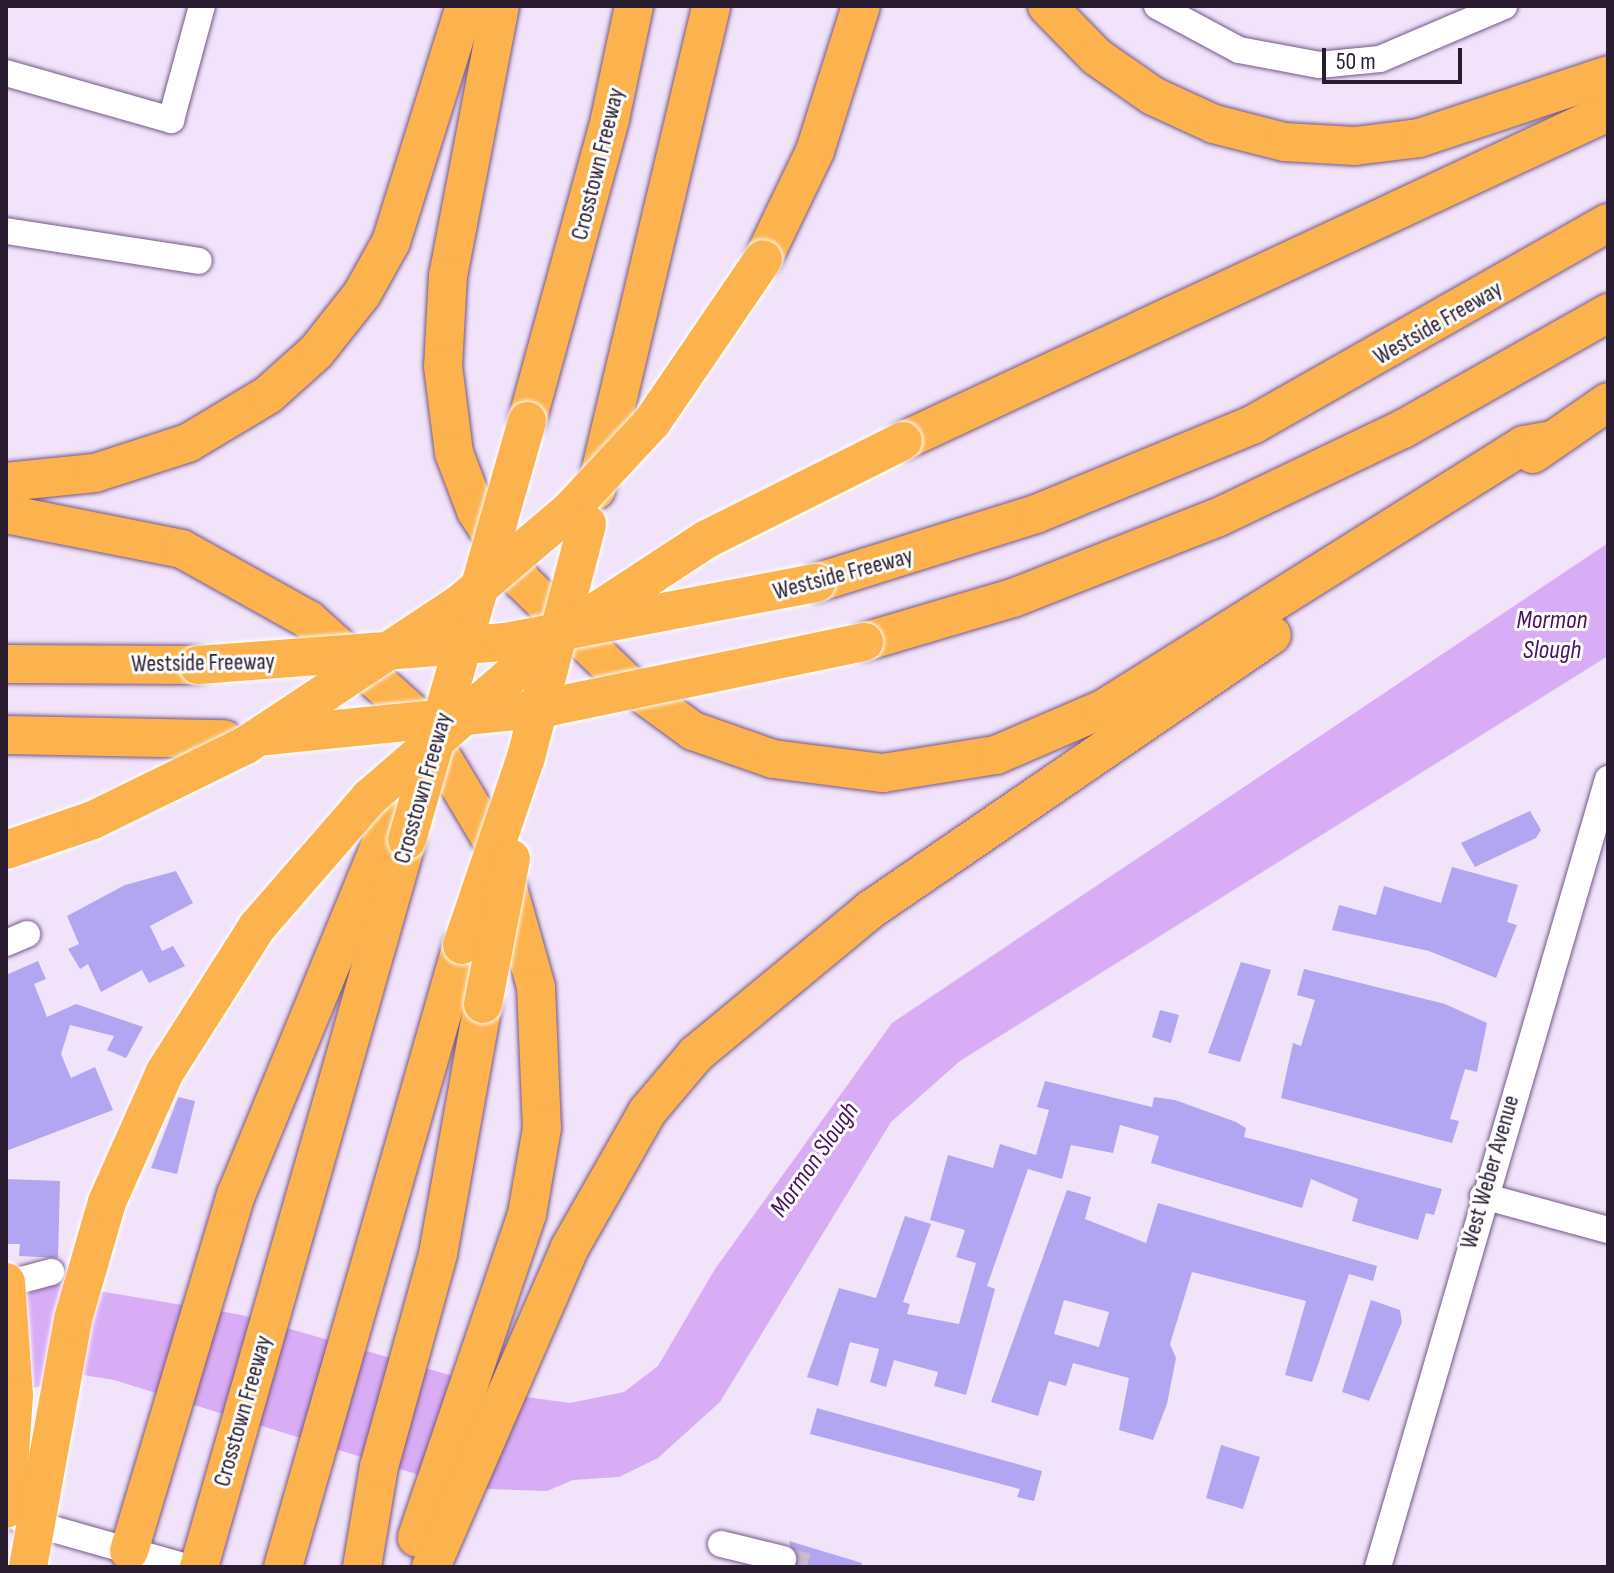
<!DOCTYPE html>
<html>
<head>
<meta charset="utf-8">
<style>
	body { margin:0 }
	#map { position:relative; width:1614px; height:1573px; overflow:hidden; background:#f1e3fa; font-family:"Sofia Sans Condensed",sans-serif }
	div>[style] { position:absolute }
	.water>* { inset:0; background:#d9adf6 }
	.building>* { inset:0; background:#b2a5f2 }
	.minor-tunnel>* { height:26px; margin-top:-13px; transform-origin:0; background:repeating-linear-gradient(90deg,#c9bbd2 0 26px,transparent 0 39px) }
	.roads { filter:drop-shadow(0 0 2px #755788) drop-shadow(0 0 2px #755788) }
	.minor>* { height:26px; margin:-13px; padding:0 13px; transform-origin:13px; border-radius:13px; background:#fff }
	.highway>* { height:38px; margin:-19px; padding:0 19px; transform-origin:19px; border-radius:19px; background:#fcb24d }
	.bridges { filter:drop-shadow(0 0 2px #fff) drop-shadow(0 0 2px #fff) }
	.highway-bridge>* { height:38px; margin:-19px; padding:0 19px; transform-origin:19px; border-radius:19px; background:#fcb24d }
	span { translate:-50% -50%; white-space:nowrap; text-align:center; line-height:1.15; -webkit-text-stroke:6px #fff; paint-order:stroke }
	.street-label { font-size:24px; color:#291c31 }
	.water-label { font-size:26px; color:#481263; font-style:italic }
	.frame { position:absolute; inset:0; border:8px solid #291c31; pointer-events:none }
	.scale { position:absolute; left:1322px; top:48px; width:140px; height:36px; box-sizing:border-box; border:4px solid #291c31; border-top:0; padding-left:10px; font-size:24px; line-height:28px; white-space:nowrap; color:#291c31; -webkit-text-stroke:6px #fff; paint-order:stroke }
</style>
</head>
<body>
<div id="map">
	<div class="water">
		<div style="clip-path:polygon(1608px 543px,1608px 656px,960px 1061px,891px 1122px,720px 1402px,658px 1458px,619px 1477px,573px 1480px,547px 1491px,489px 1489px,451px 1485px,114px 1380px,77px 1374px,31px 1389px,6px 1301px,57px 1284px,242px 1315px,526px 1397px,570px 1403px,624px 1392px,658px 1366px,715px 1269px,892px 1023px)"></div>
	</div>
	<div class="building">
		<div style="clip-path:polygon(1530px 811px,1541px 830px,1536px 838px,1475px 867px,1461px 843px)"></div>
		<div style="clip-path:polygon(1452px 867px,1518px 885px,1507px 922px,1517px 925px,1496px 978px,1429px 951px,1332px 930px,1339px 905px,1376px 915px,1384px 886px,1441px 903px)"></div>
		<div style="clip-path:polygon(176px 871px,193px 903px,150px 926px,162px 951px,173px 946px,185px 966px,149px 983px,142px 970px,101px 992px,88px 964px,80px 969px,68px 949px,79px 944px,67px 916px,125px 885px)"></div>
		<div style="clip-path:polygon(38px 961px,46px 979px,34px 984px,47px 1017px,76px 1004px,143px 1027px,126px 1058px,107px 1050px,114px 1036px,70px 1025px,61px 1054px,71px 1078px,95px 1067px,113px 1110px,6px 1151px,6px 975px)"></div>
		<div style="clip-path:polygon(1241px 962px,1271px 970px,1240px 1062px,1208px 1053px)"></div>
		<div style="clip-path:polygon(1304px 969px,1445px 1004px,1487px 1023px,1477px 1072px,1465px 1069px,1450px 1119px,1459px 1121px,1452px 1143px,1281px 1098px,1293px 1043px,1301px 1046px,1315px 1000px,1297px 995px)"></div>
		<div style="clip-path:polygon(1160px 1010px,1179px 1015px,1171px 1043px,1152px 1037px)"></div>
		<div style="clip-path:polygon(1045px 1081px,1152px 1107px,1154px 1097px,1175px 1100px,1236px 1122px,1246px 1128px,1244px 1137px,1442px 1189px,1434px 1215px,1426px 1213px,1418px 1240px,1352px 1221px,1358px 1199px,1311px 1179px,1302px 1208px,1151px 1163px,1159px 1136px,1120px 1125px,1113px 1153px,1071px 1145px,1062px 1179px,1028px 1169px,987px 1286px,995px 1289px,966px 1395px,934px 1386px,938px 1372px,894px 1360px,886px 1387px,870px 1382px,879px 1349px,850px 1342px,838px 1386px,807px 1377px,839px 1288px,876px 1298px,905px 1216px,931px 1224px,903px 1302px,910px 1304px,907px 1314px,959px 1324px,976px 1263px,956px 1257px,965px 1230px,930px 1220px,948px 1155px,993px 1168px,1000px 1144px,1036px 1155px,1049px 1110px,1037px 1107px)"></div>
		<div style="clip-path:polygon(178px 1097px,195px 1101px,177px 1174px,151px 1168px)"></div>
		<div style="clip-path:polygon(6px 1179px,60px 1181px,58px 1258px,19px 1256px,20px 1244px,6px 1244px)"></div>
		<div style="clip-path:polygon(evenodd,1067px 1190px,1091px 1197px,1085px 1219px,1146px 1243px,1158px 1203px,1377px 1266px,1373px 1281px,1349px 1274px,1312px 1382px,1285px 1375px,1306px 1301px,1192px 1272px,1170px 1344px,1176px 1358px,1167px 1404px,1153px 1440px,1119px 1430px,1129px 1378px,1073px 1363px,1066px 1386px,1049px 1381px,1038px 1416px,991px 1402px,1067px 1190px,1064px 1300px,1109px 1312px,1099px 1347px,1054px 1334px,1064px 1300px)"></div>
		<div style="clip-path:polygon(1371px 1300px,1400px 1310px,1402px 1322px,1369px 1401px,1342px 1392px)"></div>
		<div style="clip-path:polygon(817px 1408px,1042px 1471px,1034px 1501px,1017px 1497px,1020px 1489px,810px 1434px)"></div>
		<div style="clip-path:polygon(1221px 1445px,1260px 1457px,1243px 1509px,1206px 1498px)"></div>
		<div style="clip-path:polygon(789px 1541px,862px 1563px,861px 1567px,796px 1567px)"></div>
	</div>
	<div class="minor-tunnel">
		<div style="left:783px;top:1559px;width:25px;rotate:18deg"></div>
	</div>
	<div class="roads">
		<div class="minor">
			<div style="left:1157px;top:6px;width:93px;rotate:28.2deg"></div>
			<div style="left:1239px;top:50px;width:81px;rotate:10.6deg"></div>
			<div style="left:1319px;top:65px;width:61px;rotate:-5.6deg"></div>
			<div style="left:1380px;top:59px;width:135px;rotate:-23.1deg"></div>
			<div style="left:6px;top:73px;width:172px;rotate:15.9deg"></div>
			<div style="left:171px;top:120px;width:118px;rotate:-74.8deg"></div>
			<div style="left:6px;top:231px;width:195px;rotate:8.8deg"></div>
			<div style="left:6px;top:943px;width:23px;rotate:-23deg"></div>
			<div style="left:1483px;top:1196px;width:130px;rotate:15.2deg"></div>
			<div style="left:6px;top:1284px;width:47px;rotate:-14.9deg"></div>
			<div style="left:21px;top:1520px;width:173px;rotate:15.8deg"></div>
			<div style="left:721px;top:1544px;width:64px;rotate:13.6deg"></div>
			<div style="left:1378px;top:1567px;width:821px;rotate:-73.73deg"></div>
		</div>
		<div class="highway">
			<div style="left:500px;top:6px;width:274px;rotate:100.9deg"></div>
			<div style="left:448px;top:275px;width:91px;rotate:93.1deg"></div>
			<div style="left:443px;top:366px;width:88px;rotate:82.8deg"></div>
			<div style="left:454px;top:453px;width:62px;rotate:69.2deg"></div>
			<div style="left:476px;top:511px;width:84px;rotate:56.7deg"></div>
			<div style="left:522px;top:581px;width:145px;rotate:44.2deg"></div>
			<div style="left:626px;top:682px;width:83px;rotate:36.2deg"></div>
			<div style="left:693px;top:731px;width:85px;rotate:19.3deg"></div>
			<div style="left:773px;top:759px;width:111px;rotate:7.3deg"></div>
			<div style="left:883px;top:773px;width:114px;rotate:-9.1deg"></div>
			<div style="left:996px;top:755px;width:116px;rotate:-23.3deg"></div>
			<div style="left:1103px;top:709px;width:497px;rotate:-32.1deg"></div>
			<div style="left:1524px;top:445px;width:29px;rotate:-10deg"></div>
			<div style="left:1047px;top:6px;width:71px;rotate:45.6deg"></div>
			<div style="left:1097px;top:57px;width:68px;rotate:34.9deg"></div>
			<div style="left:1153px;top:96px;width:67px;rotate:24.7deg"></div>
			<div style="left:1214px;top:124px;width:72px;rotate:14.4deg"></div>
			<div style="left:1284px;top:142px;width:71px;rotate:3.2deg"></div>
			<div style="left:1355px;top:146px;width:64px;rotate:-7.1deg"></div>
			<div style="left:1419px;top:138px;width:199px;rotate:-18.4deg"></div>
			<div style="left:763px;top:259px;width:120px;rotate:-64.3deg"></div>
			<div style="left:815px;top:151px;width:152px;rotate:-72.4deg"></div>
			<div style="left:527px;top:421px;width:313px;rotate:-74.6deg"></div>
			<div style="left:610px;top:119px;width:116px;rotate:-78deg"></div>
			<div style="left:903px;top:441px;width:778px;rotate:-25.02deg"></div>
			<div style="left:1533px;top:454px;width:91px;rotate:-34.7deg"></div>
			<div style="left:6px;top:482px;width:89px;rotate:-5.8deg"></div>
			<div style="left:95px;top:473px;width:98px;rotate:-17.9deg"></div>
			<div style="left:188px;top:443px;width:93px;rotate:-31deg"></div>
			<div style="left:268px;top:395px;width:64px;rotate:-41.9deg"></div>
			<div style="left:316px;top:352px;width:74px;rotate:-51.6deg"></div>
			<div style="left:362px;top:294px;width:60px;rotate:-60.9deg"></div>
			<div style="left:391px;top:242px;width:247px;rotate:-72.6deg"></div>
			<div style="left:596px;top:490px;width:497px;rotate:-76.6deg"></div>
			<div style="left:6px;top:514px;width:179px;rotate:11.2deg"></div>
			<div style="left:182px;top:549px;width:145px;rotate:29.2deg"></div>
			<div style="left:309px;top:620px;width:149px;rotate:42deg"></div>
			<div style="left:420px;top:720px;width:150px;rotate:59.2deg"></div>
			<div style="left:497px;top:849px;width:143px;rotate:74.2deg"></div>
			<div style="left:536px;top:987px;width:141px;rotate:87.6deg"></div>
			<div style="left:542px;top:1128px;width:87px;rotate:99.9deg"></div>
			<div style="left:527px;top:1214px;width:342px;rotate:108.8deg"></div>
			<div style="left:816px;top:583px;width:231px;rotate:-17.4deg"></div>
			<div style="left:1036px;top:514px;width:236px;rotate:-22.4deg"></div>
			<div style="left:1254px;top:424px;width:407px;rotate:-29.6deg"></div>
			<div style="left:864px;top:642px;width:155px;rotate:-16.5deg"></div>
			<div style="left:1013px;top:598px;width:221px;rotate:-21.5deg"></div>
			<div style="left:1219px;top:517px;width:204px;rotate:-25.6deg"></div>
			<div style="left:1403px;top:429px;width:236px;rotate:-29.5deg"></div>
			<div style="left:6px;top:664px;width:192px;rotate:0.3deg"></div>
			<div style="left:6px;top:735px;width:218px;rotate:1.1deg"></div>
			<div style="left:129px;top:1551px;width:372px;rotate:-73.3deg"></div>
			<div style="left:236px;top:1195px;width:409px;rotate:-67.6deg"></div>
			<div style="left:199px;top:1567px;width:756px;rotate:-74.03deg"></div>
			<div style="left:283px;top:1567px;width:647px;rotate:-73.95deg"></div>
			<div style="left:362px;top:1567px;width:101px;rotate:-80.4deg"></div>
			<div style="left:379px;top:1467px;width:221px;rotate:-74.5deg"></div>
			<div style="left:438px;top:1254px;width:254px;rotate:-79.8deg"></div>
			<div style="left:431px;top:1567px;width:347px;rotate:-66.5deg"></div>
			<div style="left:569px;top:1249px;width:158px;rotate:-60.3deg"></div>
			<div style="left:647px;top:1112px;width:76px;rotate:-49.8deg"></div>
			<div style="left:696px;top:1054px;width:226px;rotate:-39.6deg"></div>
			<div style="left:870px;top:910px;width:487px;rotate:-34.4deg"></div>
		</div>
	</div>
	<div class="bridges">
		<div class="highway-bridge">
			<div style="left:198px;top:665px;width:309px;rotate:-4.3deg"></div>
			<div style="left:506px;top:642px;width:316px;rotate:-10.8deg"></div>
			<div style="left:266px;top:736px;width:280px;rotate:-5.7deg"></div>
			<div style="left:545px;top:708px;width:326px;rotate:-11.7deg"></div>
			<div style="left:407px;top:840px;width:436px;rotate:-74deg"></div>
			<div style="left:6px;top:850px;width:92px;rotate:-19deg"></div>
			<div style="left:93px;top:820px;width:170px;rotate:-26.1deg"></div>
			<div style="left:246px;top:745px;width:259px;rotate:-33.5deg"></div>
			<div style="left:462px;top:602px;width:142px;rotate:-40.4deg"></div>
			<div style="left:570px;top:510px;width:120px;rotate:-47deg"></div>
			<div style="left:652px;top:422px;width:197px;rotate:-55.7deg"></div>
			<div style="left:462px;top:945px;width:199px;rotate:-71.2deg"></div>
			<div style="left:526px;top:757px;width:241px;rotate:-75.3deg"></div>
			<div style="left:483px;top:1004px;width:148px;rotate:-79.1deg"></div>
			<div style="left:6px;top:1282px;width:113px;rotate:86deg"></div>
			<div style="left:14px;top:1395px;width:114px;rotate:94deg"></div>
			<div style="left:28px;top:1567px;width:252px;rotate:-79.7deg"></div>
			<div style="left:73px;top:1319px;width:122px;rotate:-73.8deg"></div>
			<div style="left:107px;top:1202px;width:142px;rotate:-66deg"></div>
			<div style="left:165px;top:1072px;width:172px;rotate:-57.6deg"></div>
			<div style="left:257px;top:927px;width:171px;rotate:-49deg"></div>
			<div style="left:369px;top:798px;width:240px;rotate:-40.8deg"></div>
			<div style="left:551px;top:641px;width:186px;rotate:-33.2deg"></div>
			<div style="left:707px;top:539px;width:219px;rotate:-26.6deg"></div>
		</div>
	</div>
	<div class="street-label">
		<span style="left:598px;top:164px;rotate:-76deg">Crosstown Freeway</span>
		<span style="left:1438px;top:323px;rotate:-30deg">Westside Freeway</span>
		<span style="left:843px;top:574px;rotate:-15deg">Westside Freeway</span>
		<span style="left:203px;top:663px;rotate:-1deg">Westside Freeway</span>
		<span style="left:423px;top:788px;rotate:-74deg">Crosstown Freeway</span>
		<span style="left:1490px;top:1172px;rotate:-74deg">West Weber Avenue</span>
		<span style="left:243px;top:1411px;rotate:-74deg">Crosstown Freeway</span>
	</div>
	<div class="water-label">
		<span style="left:1552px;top:636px">Mormon<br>Slough</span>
		<span style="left:815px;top:1160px;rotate:-55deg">Mormon Slough</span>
	</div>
	<div class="frame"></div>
	<div class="scale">50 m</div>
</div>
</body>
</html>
